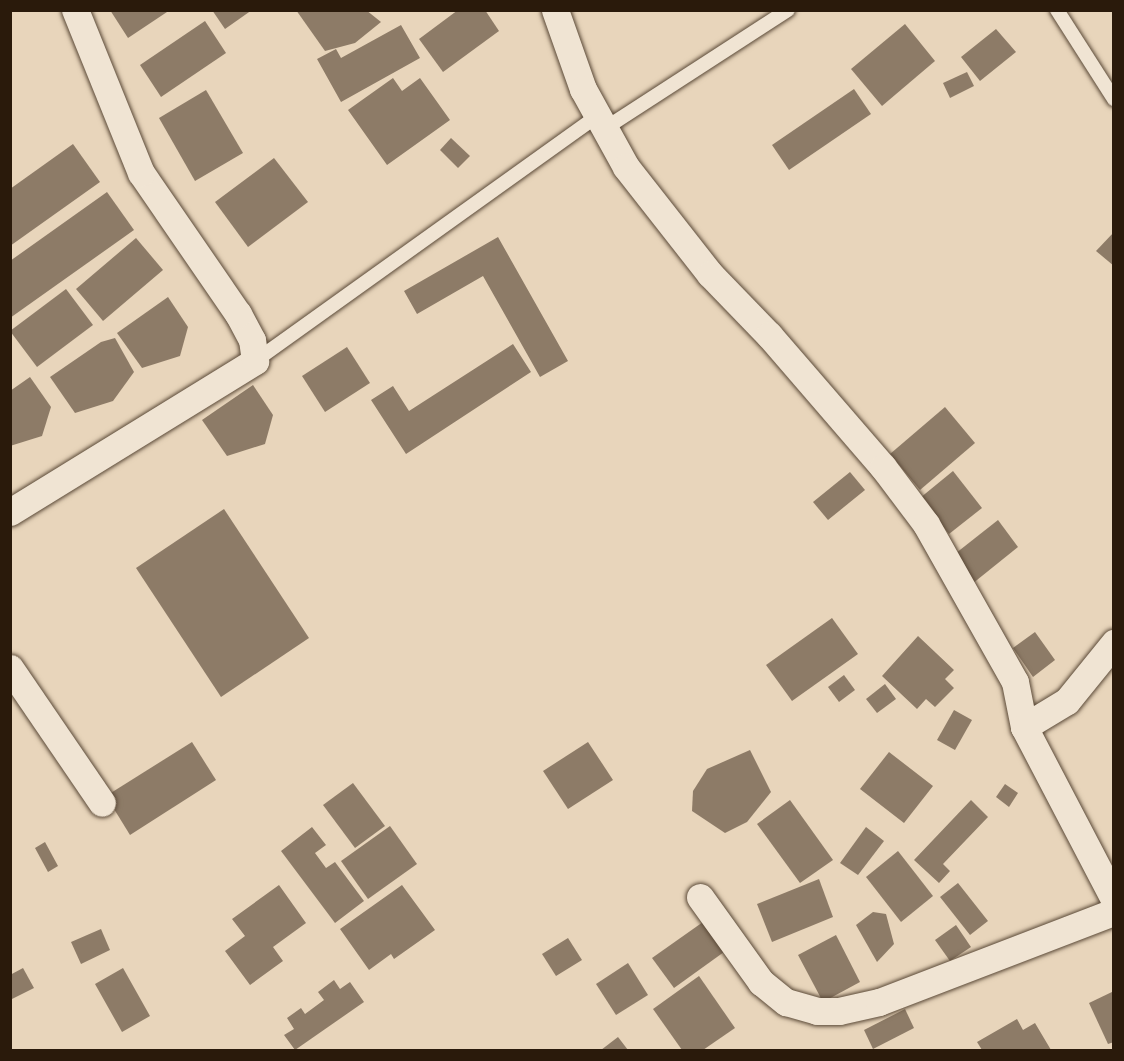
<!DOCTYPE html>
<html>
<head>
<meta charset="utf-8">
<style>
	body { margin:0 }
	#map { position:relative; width:1124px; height:1061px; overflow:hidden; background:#e8d5bb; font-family:"IM FELL English",serif }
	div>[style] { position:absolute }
	.building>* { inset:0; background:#8d7b67 }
	.roads { filter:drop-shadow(0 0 2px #5a4937) drop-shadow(0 0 2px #5a4937) }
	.service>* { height:14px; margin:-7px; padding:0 7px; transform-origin:7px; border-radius:7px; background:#f0e4d3 }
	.minor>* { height:27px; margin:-13.5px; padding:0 13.5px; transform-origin:13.5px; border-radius:13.5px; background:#f0e4d3 }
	span { translate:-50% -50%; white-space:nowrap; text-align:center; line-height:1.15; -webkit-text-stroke:4.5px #f0e4d3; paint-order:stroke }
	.frame { position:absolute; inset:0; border:12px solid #2a1a0b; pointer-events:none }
</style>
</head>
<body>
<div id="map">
	<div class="building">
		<div style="clip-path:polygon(110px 10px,170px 10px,128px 38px)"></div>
		<div style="clip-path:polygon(212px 10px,252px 10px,225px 29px)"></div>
		<div style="clip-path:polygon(296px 10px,366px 10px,381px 22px,355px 43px,325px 51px)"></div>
		<div style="clip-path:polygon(458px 10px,485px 10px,499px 31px,443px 72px,419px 39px)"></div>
		<div style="clip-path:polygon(205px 21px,226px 53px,161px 97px,140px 65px)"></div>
		<div style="clip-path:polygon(905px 24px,935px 61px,882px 106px,851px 69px)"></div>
		<div style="clip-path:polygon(401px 25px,420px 58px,341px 102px,317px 59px,336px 49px,341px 58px)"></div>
		<div style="clip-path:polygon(996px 29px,1016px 52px,980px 81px,961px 57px)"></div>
		<div style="clip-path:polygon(967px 72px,974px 86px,950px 98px,943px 83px)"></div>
		<div style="clip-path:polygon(393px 78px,402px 91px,420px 78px,450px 120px,387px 165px,348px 110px)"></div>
		<div style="clip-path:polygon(854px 89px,871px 114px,789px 170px,772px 145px)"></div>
		<div style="clip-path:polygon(206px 90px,243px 153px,195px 181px,159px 118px)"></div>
		<div style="clip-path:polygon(451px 138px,470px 156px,458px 168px,440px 150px)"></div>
		<div style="clip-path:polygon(73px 144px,100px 182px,10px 246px,10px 189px)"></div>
		<div style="clip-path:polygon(274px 158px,308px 202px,248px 247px,215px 202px)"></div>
		<div style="clip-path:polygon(107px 192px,134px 230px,10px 318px,10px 261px)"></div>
		<div style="clip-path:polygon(1114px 232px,1114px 266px,1096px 251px)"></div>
		<div style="clip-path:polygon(498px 237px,568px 361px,540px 377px,483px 276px,417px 314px,404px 291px)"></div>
		<div style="clip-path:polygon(136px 238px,163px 270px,103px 321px,76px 289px)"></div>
		<div style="clip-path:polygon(66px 289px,93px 325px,37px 367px,10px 331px)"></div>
		<div style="clip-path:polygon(168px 297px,188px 327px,180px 356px,142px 368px,117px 333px)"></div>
		<div style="clip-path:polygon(115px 338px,134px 372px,113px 401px,75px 413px,50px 377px,101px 342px)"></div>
		<div style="clip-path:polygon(513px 344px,531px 372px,406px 454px,371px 400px,393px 386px,409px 411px)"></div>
		<div style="clip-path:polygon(347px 347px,370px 383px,325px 412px,302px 376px)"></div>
		<div style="clip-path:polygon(30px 377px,51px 407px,42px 436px,10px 446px,10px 391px)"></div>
		<div style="clip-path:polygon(253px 385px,273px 415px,265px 444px,227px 456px,202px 420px)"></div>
		<div style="clip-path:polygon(945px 407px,975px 443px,920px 490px,890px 454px)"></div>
		<div style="clip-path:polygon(953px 471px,982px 508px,949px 534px,920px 498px)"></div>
		<div style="clip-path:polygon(850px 472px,865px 490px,828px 520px,813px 502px)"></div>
		<div style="clip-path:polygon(224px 509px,309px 638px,221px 697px,136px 568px)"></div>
		<div style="clip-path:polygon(998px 520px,1018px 547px,972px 584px,951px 557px)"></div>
		<div style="clip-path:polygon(832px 618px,858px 654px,792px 701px,766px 665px)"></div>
		<div style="clip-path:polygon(1035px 632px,1055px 660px,1033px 677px,1013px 648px)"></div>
		<div style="clip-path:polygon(918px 636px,954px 670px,945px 679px,954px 688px,935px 707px,926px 699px,917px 709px,882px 676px)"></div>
		<div style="clip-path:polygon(844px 675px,855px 690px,839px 702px,828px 687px)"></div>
		<div style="clip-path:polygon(885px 684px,896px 699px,877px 713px,866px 699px)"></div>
		<div style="clip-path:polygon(954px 710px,972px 720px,955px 750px,937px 740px)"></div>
		<div style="clip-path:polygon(192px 742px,216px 780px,130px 835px,106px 796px)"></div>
		<div style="clip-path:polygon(588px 742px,613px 780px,568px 809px,543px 771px)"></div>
		<div style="clip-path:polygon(750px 750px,771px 792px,747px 822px,725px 833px,692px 811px,693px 791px,707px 769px)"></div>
		<div style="clip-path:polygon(889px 752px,933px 786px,904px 823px,860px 789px)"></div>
		<div style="clip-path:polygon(353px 783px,385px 826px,355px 848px,323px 805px)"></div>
		<div style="clip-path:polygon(1005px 784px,1018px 793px,1009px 807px,996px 797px)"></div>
		<div style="clip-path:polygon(790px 800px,833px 860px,800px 883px,757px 824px)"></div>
		<div style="clip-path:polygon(971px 800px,988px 817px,943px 864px,950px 871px,939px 883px,914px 860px)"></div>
		<div style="clip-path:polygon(390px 826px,417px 864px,368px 899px,341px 861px)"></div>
		<div style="clip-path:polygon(312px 827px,326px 845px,315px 853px,326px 868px,335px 862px,364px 901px,335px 923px,281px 851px)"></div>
		<div style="clip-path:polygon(866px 827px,884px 841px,858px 875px,840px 863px)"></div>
		<div style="clip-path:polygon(45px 842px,58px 866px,48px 872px,35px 848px)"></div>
		<div style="clip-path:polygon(898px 851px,933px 896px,901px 922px,866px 877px)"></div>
		<div style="clip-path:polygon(819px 879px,833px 917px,772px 942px,757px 904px)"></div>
		<div style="clip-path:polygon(958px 883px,988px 921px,970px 935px,940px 897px)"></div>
		<div style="clip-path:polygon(279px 885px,306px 923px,273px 947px,283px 961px,250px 985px,225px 951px,245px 936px,232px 919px)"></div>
		<div style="clip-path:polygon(402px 885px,435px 930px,394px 959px,391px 954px,369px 970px,340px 929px)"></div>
		<div style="clip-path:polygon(873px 912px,886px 914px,894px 944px,877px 962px,856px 925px)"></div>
		<div style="clip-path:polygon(703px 922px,724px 952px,674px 988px,652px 958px)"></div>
		<div style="clip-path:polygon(956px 925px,971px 947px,950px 961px,935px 940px)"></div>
		<div style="clip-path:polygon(101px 929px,110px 950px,81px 964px,71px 942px)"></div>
		<div style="clip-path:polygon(836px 935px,860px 982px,823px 1002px,798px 955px)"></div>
		<div style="clip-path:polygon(568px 938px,582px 960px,556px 976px,542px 954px)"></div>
		<div style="clip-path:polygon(628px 963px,648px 995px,616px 1015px,596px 984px)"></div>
		<div style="clip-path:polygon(23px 968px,34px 988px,10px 1000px,10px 975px)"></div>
		<div style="clip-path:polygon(123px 968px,150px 1016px,122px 1032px,95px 984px)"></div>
		<div style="clip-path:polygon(699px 976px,735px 1028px,703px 1050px,682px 1050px,653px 1009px)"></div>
		<div style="clip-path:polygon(334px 980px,340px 989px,350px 982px,364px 1002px,295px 1050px,284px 1035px,294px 1029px,287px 1018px,301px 1008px,305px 1014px,324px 1000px,318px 992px)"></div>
		<div style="clip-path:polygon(1114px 991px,1114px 1042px,1108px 1044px,1089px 1003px)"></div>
		<div style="clip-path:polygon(905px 1009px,914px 1028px,873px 1049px,864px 1030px)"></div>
		<div style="clip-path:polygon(1017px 1019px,1023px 1030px,1035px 1023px,1051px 1050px,982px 1050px,977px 1042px)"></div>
		<div style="clip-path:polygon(618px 1037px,628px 1050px,601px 1050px)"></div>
	</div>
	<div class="roads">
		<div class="service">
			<div style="left:1057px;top:10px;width:106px;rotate:57.4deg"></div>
			<div style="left:604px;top:129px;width:219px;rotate:-32.9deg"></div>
			<div style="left:255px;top:361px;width:421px;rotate:-35.6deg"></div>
		</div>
		<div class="minor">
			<div style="left:555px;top:10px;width:84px;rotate:70.5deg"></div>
			<div style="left:583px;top:89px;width:89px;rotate:61.1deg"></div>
			<div style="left:626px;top:167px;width:136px;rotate:51.9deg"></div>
			<div style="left:710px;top:274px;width:85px;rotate:46deg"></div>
			<div style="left:769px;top:335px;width:174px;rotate:49.2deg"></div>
			<div style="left:883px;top:467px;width:71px;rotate:53deg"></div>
			<div style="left:926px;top:524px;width:181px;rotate:60.6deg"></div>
			<div style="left:1015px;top:682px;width:46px;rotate:78.7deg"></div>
			<div style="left:1024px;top:727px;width:194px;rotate:62.4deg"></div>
			<div style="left:10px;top:512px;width:288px;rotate:-31.6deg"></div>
			<div style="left:255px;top:361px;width:21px;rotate:-98deg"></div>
			<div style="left:252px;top:340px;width:30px;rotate:-118deg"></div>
			<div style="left:238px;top:314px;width:171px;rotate:-124.5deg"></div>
			<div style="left:141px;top:173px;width:176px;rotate:-112deg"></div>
			<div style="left:10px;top:668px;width:163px;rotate:55.7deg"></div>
			<div style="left:1024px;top:727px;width:50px;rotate:-31.2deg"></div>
			<div style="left:1067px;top:701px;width:75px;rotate:-51deg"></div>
			<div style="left:700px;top:897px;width:105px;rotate:54.3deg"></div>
			<div style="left:761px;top:982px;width:32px;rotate:39deg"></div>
			<div style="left:786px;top:1002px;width:32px;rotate:16deg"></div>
			<div style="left:817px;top:1011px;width:22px"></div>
			<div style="left:839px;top:1011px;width:41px;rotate:-12.7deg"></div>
			<div style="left:879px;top:1002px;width:252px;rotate:-21deg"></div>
		</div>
	</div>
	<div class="frame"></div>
</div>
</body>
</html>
